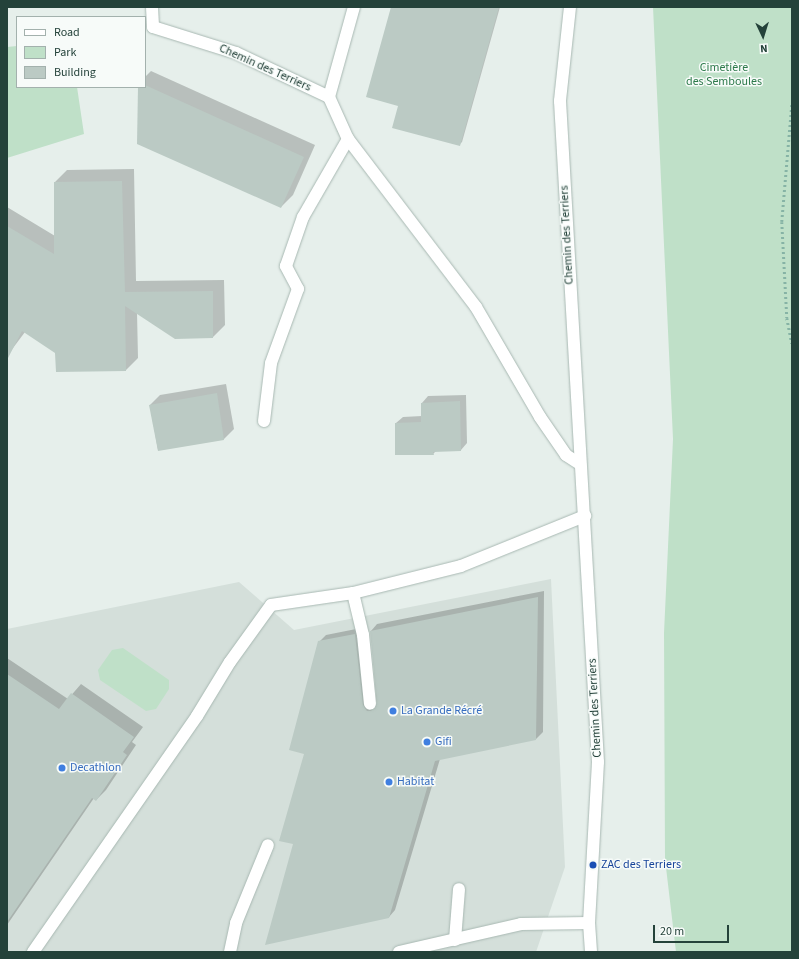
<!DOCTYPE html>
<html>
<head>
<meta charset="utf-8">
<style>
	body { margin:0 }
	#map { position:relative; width:799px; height:959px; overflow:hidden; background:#e6efeb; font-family:"Source Sans 3",sans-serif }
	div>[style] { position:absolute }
	.built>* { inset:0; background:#d4dfda }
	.green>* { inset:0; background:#bfe0c8 }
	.shadow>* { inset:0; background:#0003 }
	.building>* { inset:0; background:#bbcac4 }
	.path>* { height:2.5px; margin-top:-1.25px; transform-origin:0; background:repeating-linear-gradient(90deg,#86b3a5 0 2px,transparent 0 5px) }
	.roads { filter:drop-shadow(0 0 1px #a8b8b2) drop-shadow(0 0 1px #a8b8b2) }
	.minor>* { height:12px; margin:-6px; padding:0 6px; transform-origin:6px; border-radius:6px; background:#fff }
	.dots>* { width:11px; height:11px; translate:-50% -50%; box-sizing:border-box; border:2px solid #f7fbf9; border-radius:50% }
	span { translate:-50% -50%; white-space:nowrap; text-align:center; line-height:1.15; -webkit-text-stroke:3px #f7fbf9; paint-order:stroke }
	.street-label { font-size:12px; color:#24423a }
	.park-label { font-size:12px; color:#2d7a4b }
	.shop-label { font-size:12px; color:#366cbe }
	.left { translate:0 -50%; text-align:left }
	.transit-label { font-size:12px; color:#164399 }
	.frame { position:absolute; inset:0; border:8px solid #24423a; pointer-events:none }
	.legend { position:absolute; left:16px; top:16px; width:130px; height:72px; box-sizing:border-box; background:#f7fbf9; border:1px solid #a3b1ad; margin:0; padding:5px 7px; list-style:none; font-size:12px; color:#24423a }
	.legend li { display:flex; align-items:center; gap:8px; height:20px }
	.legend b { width:20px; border:1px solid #a3b1ad }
	.north { position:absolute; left:743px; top:16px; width:40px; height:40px; -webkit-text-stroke:3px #f7fbf9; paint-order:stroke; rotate:176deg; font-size:11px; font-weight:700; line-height:16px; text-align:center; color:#24423a }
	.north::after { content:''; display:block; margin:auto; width:14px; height:18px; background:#24423a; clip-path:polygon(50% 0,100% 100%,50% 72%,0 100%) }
	.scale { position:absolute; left:653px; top:925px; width:76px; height:18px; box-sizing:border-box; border:2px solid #24423a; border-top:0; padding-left:5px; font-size:12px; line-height:14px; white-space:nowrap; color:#24423a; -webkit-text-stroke:3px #f7fbf9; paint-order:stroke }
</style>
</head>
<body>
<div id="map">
	<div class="built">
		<div style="clip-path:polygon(551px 579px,565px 867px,536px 952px,7px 952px,7px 629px,239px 582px,294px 630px)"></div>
	</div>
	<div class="green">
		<div style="clip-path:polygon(653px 7px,792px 7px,792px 952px,676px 952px,665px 859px,664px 633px,673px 439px)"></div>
		<div style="clip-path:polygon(17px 46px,17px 87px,77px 87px,84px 134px,7px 158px,7px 47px)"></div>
		<div style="clip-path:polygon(123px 648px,169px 680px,169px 689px,156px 709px,146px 711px,100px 680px,98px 670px,112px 650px)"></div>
	</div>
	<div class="shadow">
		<div style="clip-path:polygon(392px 7px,500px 7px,462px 142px,459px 145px,400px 106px)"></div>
		<div style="clip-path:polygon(151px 71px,315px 145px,293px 195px,281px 207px,145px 87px,145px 77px)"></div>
		<div style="clip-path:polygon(134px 169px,136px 281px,224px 280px,225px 325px,213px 337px,137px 312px,138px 358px,126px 370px,57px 371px,56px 352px,25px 332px,7px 356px,7px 207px,55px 236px,55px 182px,67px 170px)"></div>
		<div style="clip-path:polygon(226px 384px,234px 429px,224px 439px,158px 450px,150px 405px,160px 395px)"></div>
		<div style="clip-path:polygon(466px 395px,467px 443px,461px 450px,436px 451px,433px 454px,396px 423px,403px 417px,422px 416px,422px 403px,428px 396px)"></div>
		<div style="clip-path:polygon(544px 591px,543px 732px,536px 739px,440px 759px,395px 910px,389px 917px,295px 844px,319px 642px,326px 635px,361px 628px,373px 704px,377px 705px,371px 631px,377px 624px)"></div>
		<div style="clip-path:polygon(7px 658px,68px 699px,81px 684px,143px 727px,132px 742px,136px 745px,106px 790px,96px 800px,94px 798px,7px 925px)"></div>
	</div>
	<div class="building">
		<div style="clip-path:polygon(391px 7px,499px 7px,460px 146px,392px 128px,398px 106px,366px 97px)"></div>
		<div style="clip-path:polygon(145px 85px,304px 157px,281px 208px,137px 144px,138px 87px)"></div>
		<div style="clip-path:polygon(122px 181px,125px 292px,213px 291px,213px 338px,175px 339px,125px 306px,126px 371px,56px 372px,55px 353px,22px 331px,7px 360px,7px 226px,54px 254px,54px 182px)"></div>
		<div style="clip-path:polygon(217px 393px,224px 440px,158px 451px,149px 405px)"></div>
		<div style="clip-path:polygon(460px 401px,461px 451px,433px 452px,434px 455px,395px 455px,395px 423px,421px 422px,421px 403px)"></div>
		<div style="clip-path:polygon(538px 597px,536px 740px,435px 761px,389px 918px,265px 945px,293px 844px,279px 841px,304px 754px,289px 750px,318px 641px,355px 634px,363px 705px,367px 711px,371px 711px,377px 703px,370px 631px)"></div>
		<div style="clip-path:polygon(7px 674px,59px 709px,71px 693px,134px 737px,123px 752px,127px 755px,96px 801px,92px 798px,7px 922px)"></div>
	</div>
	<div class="path">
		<div style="left:792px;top:105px;width:117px;rotate:94.9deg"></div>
		<div style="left:782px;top:222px;width:96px;rotate:87deg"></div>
		<div style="left:787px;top:318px;width:26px;rotate:79deg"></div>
	</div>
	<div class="roads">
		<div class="minor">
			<div style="left:152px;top:7px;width:20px;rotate:87deg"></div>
			<div style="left:153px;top:27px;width:87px;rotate:17.4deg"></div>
			<div style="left:236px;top:53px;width:103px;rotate:25.3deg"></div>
			<div style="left:329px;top:97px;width:46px;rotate:65.7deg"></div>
			<div style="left:348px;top:139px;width:211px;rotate:52.7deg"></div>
			<div style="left:476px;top:307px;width:127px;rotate:59.8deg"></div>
			<div style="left:540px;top:417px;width:46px;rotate:55.6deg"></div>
			<div style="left:566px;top:455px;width:17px;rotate:33deg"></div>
			<div style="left:570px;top:7px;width:95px;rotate:96.1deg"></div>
			<div style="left:560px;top:101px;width:662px;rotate:86.71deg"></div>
			<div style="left:598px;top:762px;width:161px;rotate:93.2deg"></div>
			<div style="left:589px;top:923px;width:29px;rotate:86deg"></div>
			<div style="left:329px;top:97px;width:93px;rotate:-74.5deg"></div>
			<div style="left:264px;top:421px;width:58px;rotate:-83.1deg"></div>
			<div style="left:271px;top:363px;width:79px;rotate:-70deg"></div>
			<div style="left:298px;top:289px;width:26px;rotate:-118deg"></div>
			<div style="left:286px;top:266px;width:52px;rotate:-70.9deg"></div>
			<div style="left:303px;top:217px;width:90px;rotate:-60deg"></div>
			<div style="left:353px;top:593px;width:43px;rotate:76.6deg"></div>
			<div style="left:363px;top:635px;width:69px;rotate:84.2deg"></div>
			<div style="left:455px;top:940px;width:51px;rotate:-85.5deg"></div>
			<div style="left:33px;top:952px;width:287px;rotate:-55.2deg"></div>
			<div style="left:197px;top:716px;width:63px;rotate:-58.6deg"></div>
			<div style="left:230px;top:662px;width:70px;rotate:-54.3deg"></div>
			<div style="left:271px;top:605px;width:83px;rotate:-8.3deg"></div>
			<div style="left:353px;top:593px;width:111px;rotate:-14deg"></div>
			<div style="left:461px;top:566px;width:134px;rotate:-22deg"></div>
			<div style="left:230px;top:952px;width:30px;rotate:-78deg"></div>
			<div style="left:236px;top:923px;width:84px;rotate:-67.7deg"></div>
			<div style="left:399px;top:952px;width:125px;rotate:-12.9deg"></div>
			<div style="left:521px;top:924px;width:68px;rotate:-0.8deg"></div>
		</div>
	</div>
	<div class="dots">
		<div style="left:393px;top:711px;background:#3f7fe0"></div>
		<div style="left:427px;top:742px;background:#3f7fe0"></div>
		<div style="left:62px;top:768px;background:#3f7fe0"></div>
		<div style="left:389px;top:782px;background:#3f7fe0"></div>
		<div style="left:593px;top:865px;background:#1a4fb4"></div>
	</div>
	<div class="street-label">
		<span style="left:265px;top:68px;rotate:24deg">Chemin des Terriers</span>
		<span style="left:567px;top:235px;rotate:-93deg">Chemin des Terriers</span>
		<span style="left:595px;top:708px;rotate:-93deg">Chemin des Terriers</span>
	</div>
	<div class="park-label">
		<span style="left:724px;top:75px">Cimetière<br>des Semboules</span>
	</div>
	<div class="shop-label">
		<span class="left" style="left:401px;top:711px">La Grande Récré</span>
		<span class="left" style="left:435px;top:742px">Gifi</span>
		<span class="left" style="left:70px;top:768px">Decathlon</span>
		<span class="left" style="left:397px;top:782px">Habitat</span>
	</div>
	<div class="transit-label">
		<span class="left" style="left:601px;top:865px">ZAC des Terriers</span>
	</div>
	<div class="frame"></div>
	<ul class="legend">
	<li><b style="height:5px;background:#fff"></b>Road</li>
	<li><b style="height:11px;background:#bfe0c8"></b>Park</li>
	<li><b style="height:11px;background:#bbcac4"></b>Building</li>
	</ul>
	<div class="north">N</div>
	<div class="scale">20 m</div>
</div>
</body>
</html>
